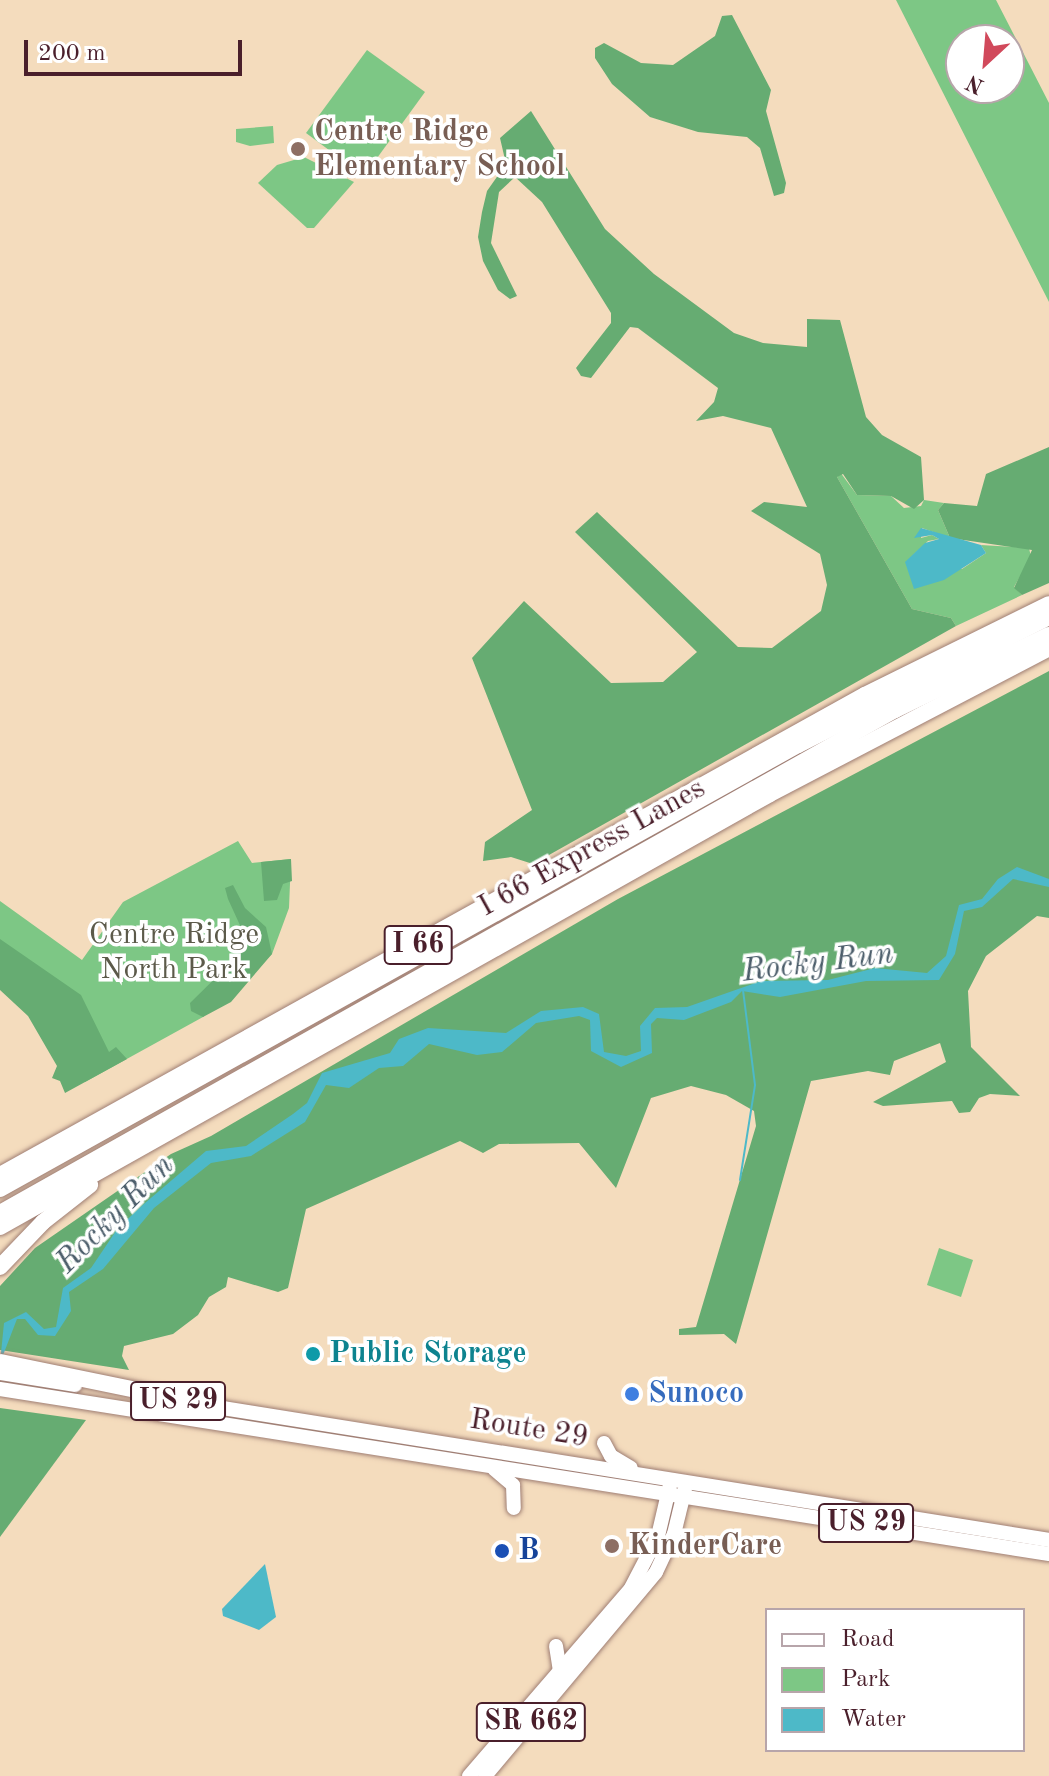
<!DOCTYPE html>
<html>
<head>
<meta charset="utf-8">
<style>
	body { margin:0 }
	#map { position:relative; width:1049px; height:1776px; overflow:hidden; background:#f4dcbd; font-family:"Old Standard TT",serif }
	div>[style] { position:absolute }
	.green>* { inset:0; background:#7dc785 }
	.forest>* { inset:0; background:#66ac72 }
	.water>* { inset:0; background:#4db9c8 }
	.stream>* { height:2px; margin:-1px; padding:0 1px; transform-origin:1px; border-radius:1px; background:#4db9c8 }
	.roads { filter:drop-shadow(0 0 2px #9f7e74) drop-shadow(0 0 2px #9f7e74) }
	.primary>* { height:14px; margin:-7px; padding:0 7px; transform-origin:7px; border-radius:7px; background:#fff }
	.highway>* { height:16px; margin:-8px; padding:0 8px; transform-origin:8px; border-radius:8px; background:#fff }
	.dots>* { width:22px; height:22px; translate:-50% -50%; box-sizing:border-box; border:4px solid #fff; border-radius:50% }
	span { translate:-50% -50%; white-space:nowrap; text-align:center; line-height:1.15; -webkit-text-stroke:7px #fff; paint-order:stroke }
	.shield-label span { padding:2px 6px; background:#fff; border:2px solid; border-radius:6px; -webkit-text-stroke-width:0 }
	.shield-label { font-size:28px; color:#4a1f2b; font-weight:700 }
	.education-label { font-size:30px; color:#785e54; font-weight:700 }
	.left { translate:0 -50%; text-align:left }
	.street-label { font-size:30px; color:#4a1f2b }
	.park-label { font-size:30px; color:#5c5a4a }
	.culture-label { font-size:30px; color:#0d838f; font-weight:700 }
	.shop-label { font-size:30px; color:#366cbe; font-weight:700 }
	.transit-label { font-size:30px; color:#164399; font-weight:700 }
	.water-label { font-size:32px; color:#4b5d6a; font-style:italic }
	.legend { position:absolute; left:765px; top:1608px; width:260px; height:144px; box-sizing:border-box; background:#fff; border:2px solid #b7a5aa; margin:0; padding:10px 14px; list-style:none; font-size:24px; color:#4a1f2b }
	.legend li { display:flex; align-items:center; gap:16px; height:40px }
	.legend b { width:40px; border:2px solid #b7a5aa }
	.north { position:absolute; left:945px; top:24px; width:80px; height:80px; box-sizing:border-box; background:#fff; border:2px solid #b7a5aa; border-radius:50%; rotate:206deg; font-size:22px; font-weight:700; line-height:32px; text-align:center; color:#4a1f2b }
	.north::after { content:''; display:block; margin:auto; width:28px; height:36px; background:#d1495b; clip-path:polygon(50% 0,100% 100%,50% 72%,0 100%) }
	.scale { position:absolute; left:24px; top:40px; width:218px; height:36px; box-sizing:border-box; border:4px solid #4a1f2b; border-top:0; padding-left:10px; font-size:24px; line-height:28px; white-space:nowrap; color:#4a1f2b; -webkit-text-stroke:6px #fff; paint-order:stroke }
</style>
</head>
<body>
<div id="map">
	<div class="green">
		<div style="clip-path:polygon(evenodd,896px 0,996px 0,1049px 103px,1049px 302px,896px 0,961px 40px,1009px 40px,1009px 88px,961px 88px,961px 40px)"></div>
		<div style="clip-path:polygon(367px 50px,425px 92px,364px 176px,306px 133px)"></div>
		<div style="clip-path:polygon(273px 126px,274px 143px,250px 146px,236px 142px,236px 129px)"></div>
		<div style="clip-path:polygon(304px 157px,354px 182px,314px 228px,307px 228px,258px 183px,277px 165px)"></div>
		<div style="clip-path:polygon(840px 472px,857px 495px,891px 496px,904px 508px,921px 506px,924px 500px,944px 503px,938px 510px,950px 538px,922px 528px,921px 538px,932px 535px,939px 539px,928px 541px,909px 559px,962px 569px,986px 553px,981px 545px,1029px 548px,1031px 557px,1014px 587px,1022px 595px,956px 626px,951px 618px,912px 609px,837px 477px)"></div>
		<div style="clip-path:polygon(238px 841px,252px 863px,291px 859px,289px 908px,272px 954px,203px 1017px,85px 1082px,39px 1017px,0 985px,0 901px,82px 960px,123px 902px)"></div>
		<div style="clip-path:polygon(939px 1248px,973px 1260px,961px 1297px,927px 1285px)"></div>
	</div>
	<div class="forest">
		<div style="clip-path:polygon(732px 15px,771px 90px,766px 111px,786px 183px,784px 193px,774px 196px,760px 148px,747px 137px,698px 132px,650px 117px,612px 84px,595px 58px,595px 48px,604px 43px,641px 63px,673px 65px,715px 36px,722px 16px)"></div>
		<div style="clip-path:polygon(531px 111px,605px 229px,654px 274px,734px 333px,763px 343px,807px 347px,807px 319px,840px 320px,866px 417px,882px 435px,921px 457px,924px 500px,914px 509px,891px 496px,857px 495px,843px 474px,837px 477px,912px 609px,951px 618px,956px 626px,533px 864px,511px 857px,483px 861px,485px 842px,532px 810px,472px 658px,524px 601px,611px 683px,663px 682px,697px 652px,575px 532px,597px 512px,738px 647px,772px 648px,821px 611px,827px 585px,820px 554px,751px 511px,764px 502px,807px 507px,771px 428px,723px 416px,696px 421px,714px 402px,718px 388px,638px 328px,630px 327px,591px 378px,581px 376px,576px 368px,611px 323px,611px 313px,542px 202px,515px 177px,499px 192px,491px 243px,517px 296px,510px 299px,498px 290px,483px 261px,478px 237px,482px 212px,487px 191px,506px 164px,500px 138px)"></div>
		<div style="clip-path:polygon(1049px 447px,1049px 583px,1022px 595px,1014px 588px,1032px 550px,950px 538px,938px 510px,944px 503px,977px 506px,986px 474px)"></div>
		<div style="clip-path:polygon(1049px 671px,1049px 918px,1037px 916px,986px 956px,968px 991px,971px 1047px,1020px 1096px,990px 1094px,979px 1098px,970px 1112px,959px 1113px,952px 1101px,883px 1106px,873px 1102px,946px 1062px,940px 1043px,894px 1061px,890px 1075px,868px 1071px,811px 1081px,736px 1344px,724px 1334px,679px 1335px,679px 1329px,696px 1327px,756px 1126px,754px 1111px,726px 1095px,691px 1086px,651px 1098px,616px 1188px,579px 1143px,499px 1144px,483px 1153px,460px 1141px,306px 1209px,288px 1288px,278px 1292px,228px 1277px,226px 1287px,209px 1297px,198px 1315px,173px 1334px,124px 1346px,122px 1356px,129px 1370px,0 1350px,0 1286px,35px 1248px,171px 1154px,211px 1136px,618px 899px)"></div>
		<div style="clip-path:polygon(291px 859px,292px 881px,283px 884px,277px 900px,264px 901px,261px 862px)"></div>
		<div style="clip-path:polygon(233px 885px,245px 908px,266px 927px,272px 954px,231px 1002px,203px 1017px,191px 1011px,190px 1003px,249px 945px,228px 899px,225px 888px)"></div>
		<div style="clip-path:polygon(0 939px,81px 995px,109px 1052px,116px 1047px,127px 1059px,65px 1093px,60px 1081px,52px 1078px,57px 1066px,28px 1016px,0 990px)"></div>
		<div style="clip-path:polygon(0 1408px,86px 1420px,0 1537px)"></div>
	</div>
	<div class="water">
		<div style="clip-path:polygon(921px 528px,981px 545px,986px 553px,944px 580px,914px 589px,905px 562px,925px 543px,939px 539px,932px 535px,914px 538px)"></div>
		<div style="clip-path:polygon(1017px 867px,1049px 879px,1049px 887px,1013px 879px,982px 907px,964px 911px,955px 954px,939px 980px,866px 981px,780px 997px,742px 991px,731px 1002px,684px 1020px,657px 1018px,651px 1024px,652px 1053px,621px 1067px,591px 1051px,590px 1020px,579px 1016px,536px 1023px,502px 1052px,477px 1055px,429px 1044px,403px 1066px,379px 1068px,349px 1088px,326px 1085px,305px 1122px,251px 1156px,211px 1163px,154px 1208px,103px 1269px,69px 1292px,71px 1311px,55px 1336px,38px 1335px,25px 1319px,17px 1319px,0 1363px,4px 1323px,26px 1312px,44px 1329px,56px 1327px,63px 1288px,91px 1268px,118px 1228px,145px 1203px,206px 1151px,246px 1146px,293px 1114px,307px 1103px,322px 1073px,390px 1053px,399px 1039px,428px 1028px,506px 1033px,541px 1011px,583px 1007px,599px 1014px,604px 1052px,626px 1056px,641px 1051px,640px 1026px,655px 1008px,687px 1007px,761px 981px,828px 980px,875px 968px,927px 973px,946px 956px,959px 905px,982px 899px,998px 879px)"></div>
		<div style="clip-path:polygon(265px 1564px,276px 1617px,259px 1630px,223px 1616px,222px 1609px)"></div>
	</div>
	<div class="stream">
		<div style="left:740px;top:1180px;width:96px;rotate:-81deg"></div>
		<div style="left:755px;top:1085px;width:96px;rotate:-97.2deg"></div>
	</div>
	<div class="roads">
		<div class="primary">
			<div style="left:0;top:1373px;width:76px;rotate:9.1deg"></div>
			<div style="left:0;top:1389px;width:1062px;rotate:8.94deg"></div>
			<div style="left:210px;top:1406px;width:850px;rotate:9.07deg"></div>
			<div style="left:604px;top:1443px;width:15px;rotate:62deg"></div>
			<div style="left:611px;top:1456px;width:23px;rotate:31deg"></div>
			<div style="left:494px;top:1469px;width:25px;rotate:40deg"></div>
			<div style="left:513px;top:1485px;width:23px;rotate:88deg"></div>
			<div style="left:556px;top:1646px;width:25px;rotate:81deg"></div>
			<div style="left:469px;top:1776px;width:248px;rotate:-49.2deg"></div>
			<div style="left:631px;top:1588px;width:59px;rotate:-62.6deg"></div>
			<div style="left:658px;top:1536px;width:52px;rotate:-76.8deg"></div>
			<div style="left:485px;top:1776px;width:266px;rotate:-50deg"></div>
			<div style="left:656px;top:1572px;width:42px;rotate:-64.7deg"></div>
			<div style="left:674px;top:1534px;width:46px;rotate:-76.3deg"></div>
		</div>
		<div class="highway">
			<div style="left:0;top:1175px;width:989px;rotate:-29.03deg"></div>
			<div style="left:865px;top:695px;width:205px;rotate:-26.3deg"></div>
			<div style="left:0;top:1189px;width:913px;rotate:-29.09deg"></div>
			<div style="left:798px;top:745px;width:282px;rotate:-27deg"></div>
			<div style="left:0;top:1213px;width:1027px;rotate:-29.34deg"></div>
			<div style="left:895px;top:710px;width:171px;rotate:-26deg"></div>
			<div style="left:0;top:1227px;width:883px;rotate:-29.35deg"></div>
			<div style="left:770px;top:794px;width:315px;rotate:-27.6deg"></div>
			<div style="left:0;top:1267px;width:62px;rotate:-46.3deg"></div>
			<div style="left:43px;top:1222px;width:60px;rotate:-38.2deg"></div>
			<div style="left:0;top:1362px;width:225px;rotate:11.6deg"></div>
		</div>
	</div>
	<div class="dots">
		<div style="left:298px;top:149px;background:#8d6e63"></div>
		<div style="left:313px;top:1354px;background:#0f9aa8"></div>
		<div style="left:632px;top:1394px;background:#3f7fe0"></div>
		<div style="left:612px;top:1546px;background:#8d6e63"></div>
		<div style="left:502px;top:1551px;background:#1a4fb4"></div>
	</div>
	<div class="shield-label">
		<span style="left:418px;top:945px">I 66</span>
		<span style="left:178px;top:1401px">US 29</span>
		<span style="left:866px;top:1523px">US 29</span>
		<span style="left:531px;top:1722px">SR 662</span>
	</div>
	<div class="education-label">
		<span class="left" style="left:314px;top:149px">Centre Ridge<br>Elementary School</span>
		<span class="left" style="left:628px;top:1546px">KinderCare</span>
	</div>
	<div class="street-label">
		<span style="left:592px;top:848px;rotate:-29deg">I 66 Express Lanes</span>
		<span style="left:529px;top:1429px;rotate:9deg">Route 29</span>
	</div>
	<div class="park-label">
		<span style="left:174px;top:952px">Centre Ridge<br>North Park</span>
	</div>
	<div class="culture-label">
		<span class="left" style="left:329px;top:1354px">Public Storage</span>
	</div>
	<div class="shop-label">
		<span class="left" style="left:648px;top:1394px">Sunoco</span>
	</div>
	<div class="transit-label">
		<span class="left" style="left:518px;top:1551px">B</span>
	</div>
	<div class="water-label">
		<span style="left:818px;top:964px;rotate:-7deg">Rocky Run</span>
		<span style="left:116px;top:1215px;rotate:-45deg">Rocky Run</span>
	</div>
	<ul class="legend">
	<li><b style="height:10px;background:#fff"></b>Road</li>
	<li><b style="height:22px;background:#7dc785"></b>Park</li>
	<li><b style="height:22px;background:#4db9c8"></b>Water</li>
	</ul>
	<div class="north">N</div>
	<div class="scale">200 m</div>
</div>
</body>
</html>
